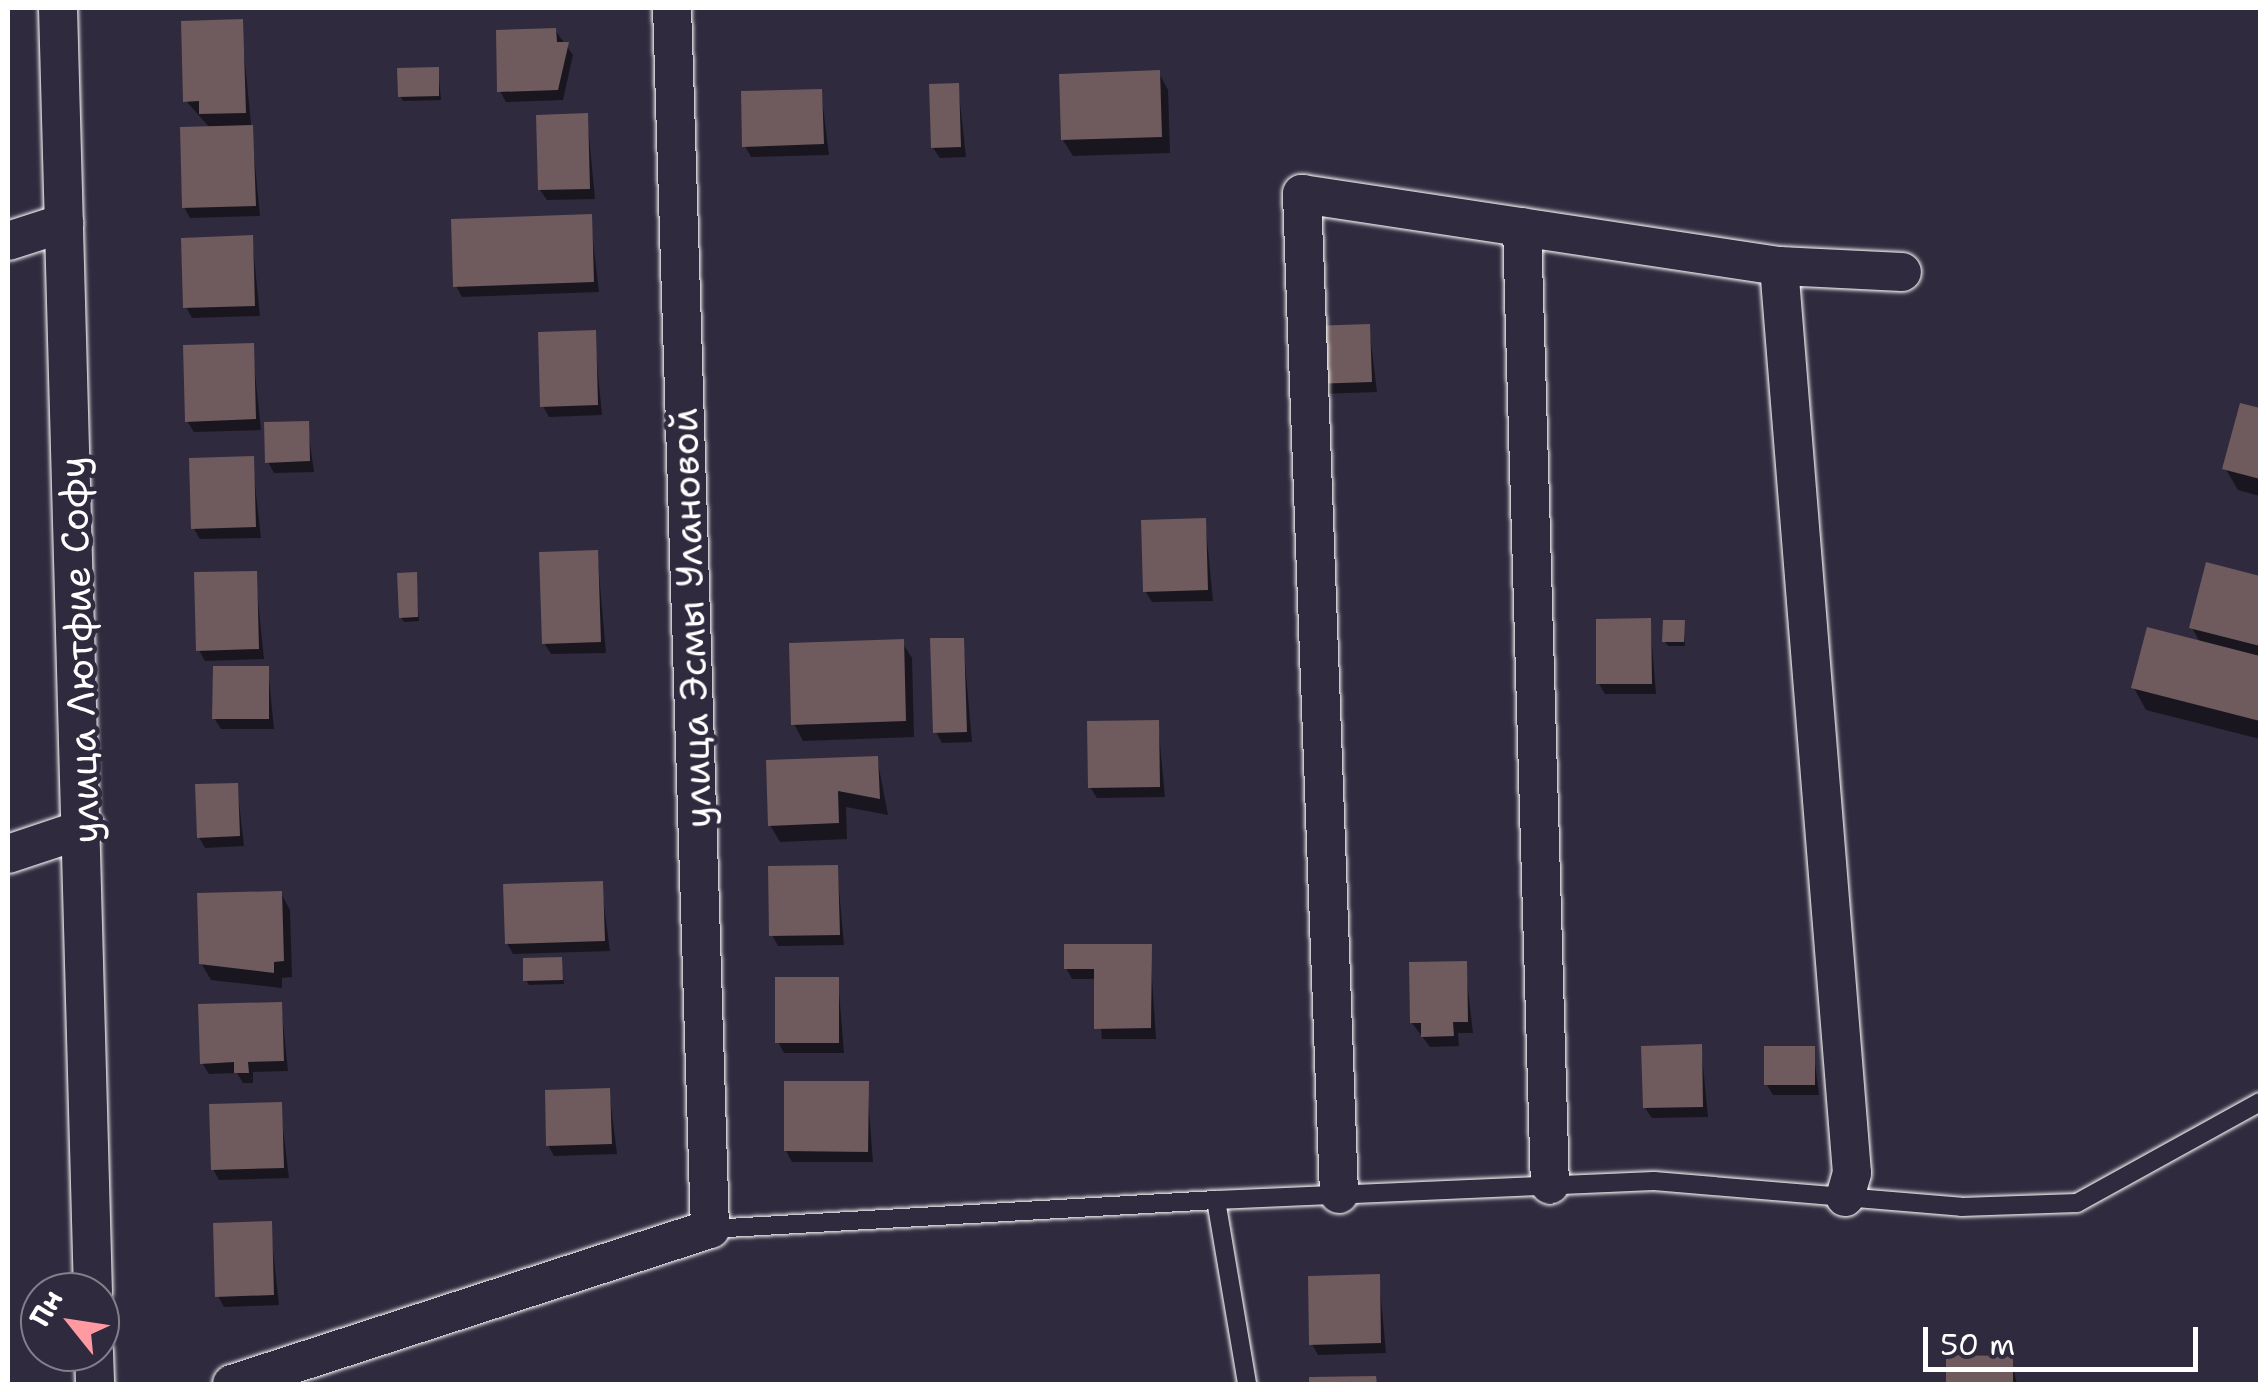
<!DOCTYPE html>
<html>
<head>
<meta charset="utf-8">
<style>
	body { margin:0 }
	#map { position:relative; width:2268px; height:1392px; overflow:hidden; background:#2f2a3d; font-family:"Shantell Sans",sans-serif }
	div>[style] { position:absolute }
	.shadow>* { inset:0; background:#0007 }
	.building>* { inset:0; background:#6f5a5d }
	.roads { filter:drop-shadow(0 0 2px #fff) drop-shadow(0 0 2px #fff) }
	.lane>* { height:18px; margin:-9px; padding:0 9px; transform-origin:9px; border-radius:9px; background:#2f2a3d }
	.street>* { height:38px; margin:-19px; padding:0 19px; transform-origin:19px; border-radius:19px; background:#2f2a3d }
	span { translate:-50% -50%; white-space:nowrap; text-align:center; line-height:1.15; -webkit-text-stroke:9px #2f2a3d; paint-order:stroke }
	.street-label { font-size:38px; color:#fff }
	.frame { position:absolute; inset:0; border:10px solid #fff; pointer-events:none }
	.north { position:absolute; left:20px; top:1272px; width:100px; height:100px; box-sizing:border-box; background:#2f2a3d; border:2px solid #827f8b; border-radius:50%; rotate:300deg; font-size:28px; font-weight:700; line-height:40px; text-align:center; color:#fff }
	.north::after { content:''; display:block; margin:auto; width:35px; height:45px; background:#ff9aa2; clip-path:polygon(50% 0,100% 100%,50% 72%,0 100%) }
	.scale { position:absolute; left:1923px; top:1327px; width:275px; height:45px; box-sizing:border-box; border:5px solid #fff; border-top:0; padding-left:12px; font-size:30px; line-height:35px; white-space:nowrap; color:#fff; -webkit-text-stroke:8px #2f2a3d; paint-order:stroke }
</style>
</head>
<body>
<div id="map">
	<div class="shadow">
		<div style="clip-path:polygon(241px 22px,260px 216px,190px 218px,184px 207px,211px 129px,186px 101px)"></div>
		<div style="clip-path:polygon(555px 30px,573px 55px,563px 100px,506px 102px,500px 91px)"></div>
		<div style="clip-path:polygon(438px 69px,441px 100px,403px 101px,400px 96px)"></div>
		<div style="clip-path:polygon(1159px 73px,1168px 90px,1170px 153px,1073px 156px,1063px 140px)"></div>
		<div style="clip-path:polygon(958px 85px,966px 157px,940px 158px,933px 148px)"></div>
		<div style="clip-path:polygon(821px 91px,829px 155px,751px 157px,745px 146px)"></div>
		<div style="clip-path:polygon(587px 116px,595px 199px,547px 200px,540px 190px)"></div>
		<div style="clip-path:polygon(590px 217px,599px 292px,462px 297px,456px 286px)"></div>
		<div style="clip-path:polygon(252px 238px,260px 316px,192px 318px,186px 307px)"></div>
		<div style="clip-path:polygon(1369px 327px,1377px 392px,1320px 394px)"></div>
		<div style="clip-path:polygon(594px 333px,602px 415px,549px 417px,543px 406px)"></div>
		<div style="clip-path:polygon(252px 345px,261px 430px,194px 432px,187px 421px)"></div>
		<div style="clip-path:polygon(2242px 406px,2260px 411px,2260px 496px,2238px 490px,2225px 468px)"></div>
		<div style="clip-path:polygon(307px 423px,314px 472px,274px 473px,268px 462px)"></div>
		<div style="clip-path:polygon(252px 459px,261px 538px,200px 539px,194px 529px)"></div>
		<div style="clip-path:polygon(1205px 520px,1213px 601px,1152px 602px,1146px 592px)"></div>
		<div style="clip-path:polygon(597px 552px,606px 653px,551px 654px,544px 643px)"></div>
		<div style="clip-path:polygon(2208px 565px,2260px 579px,2260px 739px,2146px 710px,2134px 688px,2201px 644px,2192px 628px)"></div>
		<div style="clip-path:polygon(255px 573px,264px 659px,205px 661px,199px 650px)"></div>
		<div style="clip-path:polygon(415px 575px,419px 621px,404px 622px,401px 617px)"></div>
		<div style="clip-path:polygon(1650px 621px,1656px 694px,1605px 694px,1599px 684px)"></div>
		<div style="clip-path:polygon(1683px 623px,1685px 646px,1668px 646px,1665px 641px)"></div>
		<div style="clip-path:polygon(963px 640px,972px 742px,942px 743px,936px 732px)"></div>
		<div style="clip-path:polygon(902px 642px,912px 658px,914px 737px,803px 741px,794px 724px)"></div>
		<div style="clip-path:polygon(268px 669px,274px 729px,221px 729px,214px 718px)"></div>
		<div style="clip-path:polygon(1158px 723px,1165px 797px,1097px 798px,1090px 787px)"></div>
		<div style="clip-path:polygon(877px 758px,888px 815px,846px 807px,847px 839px,780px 842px,770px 825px)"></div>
		<div style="clip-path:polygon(237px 786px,244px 846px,205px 848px,199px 837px)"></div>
		<div style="clip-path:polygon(837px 868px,844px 945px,778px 946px,772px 935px)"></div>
		<div style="clip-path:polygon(601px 883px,610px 951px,513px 954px,507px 943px)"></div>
		<div style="clip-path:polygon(281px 893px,290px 910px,292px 977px,282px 978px,282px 988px,211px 980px,201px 963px)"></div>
		<div style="clip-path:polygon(1150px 947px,1156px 1039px,1102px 1039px,1097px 979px,1072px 979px,1066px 968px)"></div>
		<div style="clip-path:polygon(561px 959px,564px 984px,529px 985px,526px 980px)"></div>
		<div style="clip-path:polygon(1465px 964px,1473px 1033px,1458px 1033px,1459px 1046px,1430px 1047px,1412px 1023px)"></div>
		<div style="clip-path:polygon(838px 980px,844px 1053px,784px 1053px,778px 1042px)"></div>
		<div style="clip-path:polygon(281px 1004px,288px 1071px,253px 1072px,253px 1083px,243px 1083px,237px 1073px,209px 1074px,202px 1063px)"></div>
		<div style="clip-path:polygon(1701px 1046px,1708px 1117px,1652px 1118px,1645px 1108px)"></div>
		<div style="clip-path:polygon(1813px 1048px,1819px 1095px,1773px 1095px,1767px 1085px)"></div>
		<div style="clip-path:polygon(867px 1084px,873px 1162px,792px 1162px,786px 1151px)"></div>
		<div style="clip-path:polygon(609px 1091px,617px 1154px,554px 1156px,548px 1145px)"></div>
		<div style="clip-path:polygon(280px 1105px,289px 1178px,219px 1180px,213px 1169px)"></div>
		<div style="clip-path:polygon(270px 1224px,279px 1305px,224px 1307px,218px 1296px)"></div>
		<div style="clip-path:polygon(1379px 1277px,1386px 1353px,1318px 1355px,1312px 1344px)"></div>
		<div style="clip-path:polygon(1949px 1358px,2011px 1358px,2017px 1384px,1948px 1384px)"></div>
	</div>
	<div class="building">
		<div style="clip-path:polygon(243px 19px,246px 113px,199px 114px,199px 101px,183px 102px,181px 21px)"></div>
		<div style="clip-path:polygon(556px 28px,557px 42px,569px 42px,558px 90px,497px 92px,496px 30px)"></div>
		<div style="clip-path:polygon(439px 67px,439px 96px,398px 97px,397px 68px)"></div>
		<div style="clip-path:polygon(1160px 70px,1162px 137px,1061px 140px,1059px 74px)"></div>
		<div style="clip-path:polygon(959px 83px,961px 147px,931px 148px,929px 84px)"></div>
		<div style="clip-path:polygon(822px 89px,824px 144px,742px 147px,741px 91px)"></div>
		<div style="clip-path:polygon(588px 113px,590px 189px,538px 190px,536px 115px)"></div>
		<div style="clip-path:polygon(253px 125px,256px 206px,182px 208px,180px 127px)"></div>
		<div style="clip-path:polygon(592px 214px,594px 282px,453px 287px,451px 219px)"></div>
		<div style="clip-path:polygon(253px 235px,255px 306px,183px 308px,181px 238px)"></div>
		<div style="clip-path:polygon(1370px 324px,1372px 382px,1311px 384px,1309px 326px)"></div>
		<div style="clip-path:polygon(596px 330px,598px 405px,540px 407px,538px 332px)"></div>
		<div style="clip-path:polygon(254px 343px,256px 419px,185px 422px,183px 345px)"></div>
		<div style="clip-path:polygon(2240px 403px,2260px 408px,2260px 479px,2222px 469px)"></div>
		<div style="clip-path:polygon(309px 421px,310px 461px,265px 463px,264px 422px)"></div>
		<div style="clip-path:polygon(254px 456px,256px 527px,191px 529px,189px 458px)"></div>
		<div style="clip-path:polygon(1206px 518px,1208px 590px,1143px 592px,1141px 520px)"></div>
		<div style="clip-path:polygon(598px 550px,601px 642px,542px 644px,539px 552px)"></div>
		<div style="clip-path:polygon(2206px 562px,2260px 576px,2260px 646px,2189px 628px)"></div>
		<div style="clip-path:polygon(257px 571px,259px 649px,196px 651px,194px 572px)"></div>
		<div style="clip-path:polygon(417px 572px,418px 617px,399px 618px,397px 573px)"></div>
		<div style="clip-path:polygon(1651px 618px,1652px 684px,1596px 684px,1596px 619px)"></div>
		<div style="clip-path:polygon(1663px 620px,1685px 620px,1684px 642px,1662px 642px)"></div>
		<div style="clip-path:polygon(2147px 627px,2260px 656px,2260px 721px,2131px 688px)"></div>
		<div style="clip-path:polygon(930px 638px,964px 638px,967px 732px,933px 733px)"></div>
		<div style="clip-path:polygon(904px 639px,906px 721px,791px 725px,789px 643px)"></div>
		<div style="clip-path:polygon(213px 666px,269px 666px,269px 719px,212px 719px)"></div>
		<div style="clip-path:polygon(1159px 720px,1160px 787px,1088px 788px,1087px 721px)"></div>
		<div style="clip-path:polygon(878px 756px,880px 799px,838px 791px,839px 823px,768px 826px,766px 760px)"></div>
		<div style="clip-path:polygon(238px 783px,240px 836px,197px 838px,195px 784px)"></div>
		<div style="clip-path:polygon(838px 865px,840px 935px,769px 936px,768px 866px)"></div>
		<div style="clip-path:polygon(603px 881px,605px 941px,505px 944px,503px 884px)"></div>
		<div style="clip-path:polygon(282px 891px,284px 961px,274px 962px,274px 973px,199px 964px,197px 893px)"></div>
		<div style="clip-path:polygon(1064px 944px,1152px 944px,1151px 1028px,1094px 1029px,1094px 969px,1064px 969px)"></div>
		<div style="clip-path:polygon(562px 957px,563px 980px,523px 981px,523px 958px)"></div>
		<div style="clip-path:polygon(1467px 961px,1468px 1022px,1453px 1022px,1454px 1036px,1421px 1037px,1421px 1023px,1410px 1023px,1409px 962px)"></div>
		<div style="clip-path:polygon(775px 977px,839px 977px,839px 1043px,775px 1043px)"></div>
		<div style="clip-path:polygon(282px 1002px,284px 1061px,248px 1062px,249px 1073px,234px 1073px,234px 1062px,200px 1064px,198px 1004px)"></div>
		<div style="clip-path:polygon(1702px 1044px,1703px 1107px,1643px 1108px,1641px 1046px)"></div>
		<div style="clip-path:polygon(1764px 1046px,1815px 1046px,1815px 1085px,1764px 1085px)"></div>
		<div style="clip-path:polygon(784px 1081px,869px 1081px,868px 1152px,784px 1151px)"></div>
		<div style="clip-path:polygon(610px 1088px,612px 1144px,546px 1146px,545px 1090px)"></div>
		<div style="clip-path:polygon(282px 1102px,284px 1168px,211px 1170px,209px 1104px)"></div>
		<div style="clip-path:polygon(272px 1221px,274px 1295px,215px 1297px,213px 1223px)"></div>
		<div style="clip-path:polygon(1380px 1274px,1381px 1343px,1309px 1345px,1308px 1276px)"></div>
		<div style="clip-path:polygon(1946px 1355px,2013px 1356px,2013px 1384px,1946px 1384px)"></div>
		<div style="clip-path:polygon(1376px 1376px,1377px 1384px,1309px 1384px,1309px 1377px)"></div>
	</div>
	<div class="roads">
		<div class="lane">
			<div style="left:1216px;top:1200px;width:438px;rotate:-2.5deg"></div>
			<div style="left:1654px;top:1181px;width:308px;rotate:4.8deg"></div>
			<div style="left:1961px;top:1207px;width:116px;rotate:-2deg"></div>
			<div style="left:2077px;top:1203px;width:209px;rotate:-28.9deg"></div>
			<div style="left:710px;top:1229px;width:507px;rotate:-3.28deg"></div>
			<div style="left:1216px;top:1200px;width:187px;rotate:80.4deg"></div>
		</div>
		<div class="street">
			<div style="left:58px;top:8px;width:1284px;rotate:88.44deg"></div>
			<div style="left:1522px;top:227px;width:958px;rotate:88.33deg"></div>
			<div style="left:8px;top:241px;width:59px;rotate:-17.8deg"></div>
			<div style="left:1779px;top:266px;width:910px;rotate:85.4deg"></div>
			<div style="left:1852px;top:1173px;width:25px;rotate:106deg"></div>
			<div style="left:8px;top:854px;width:82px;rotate:-18.4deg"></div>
			<div style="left:1339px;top:1194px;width:1001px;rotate:-92.12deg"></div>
			<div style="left:1302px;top:194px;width:482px;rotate:8.6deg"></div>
			<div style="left:1779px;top:266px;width:123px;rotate:2.8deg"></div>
			<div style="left:94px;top:1352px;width:32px;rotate:88deg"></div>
			<div style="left:232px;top:1384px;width:503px;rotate:-17.97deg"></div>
			<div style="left:710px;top:1229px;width:1222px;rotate:-91.78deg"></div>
		</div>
	</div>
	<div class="street-label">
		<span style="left:691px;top:618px;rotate:-92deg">улица Эсмы Улановой</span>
		<span style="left:79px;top:650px;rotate:-92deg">улица Лютфие Софу</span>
	</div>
	<div class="frame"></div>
	<div class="north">Пн</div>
	<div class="scale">50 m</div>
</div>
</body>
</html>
